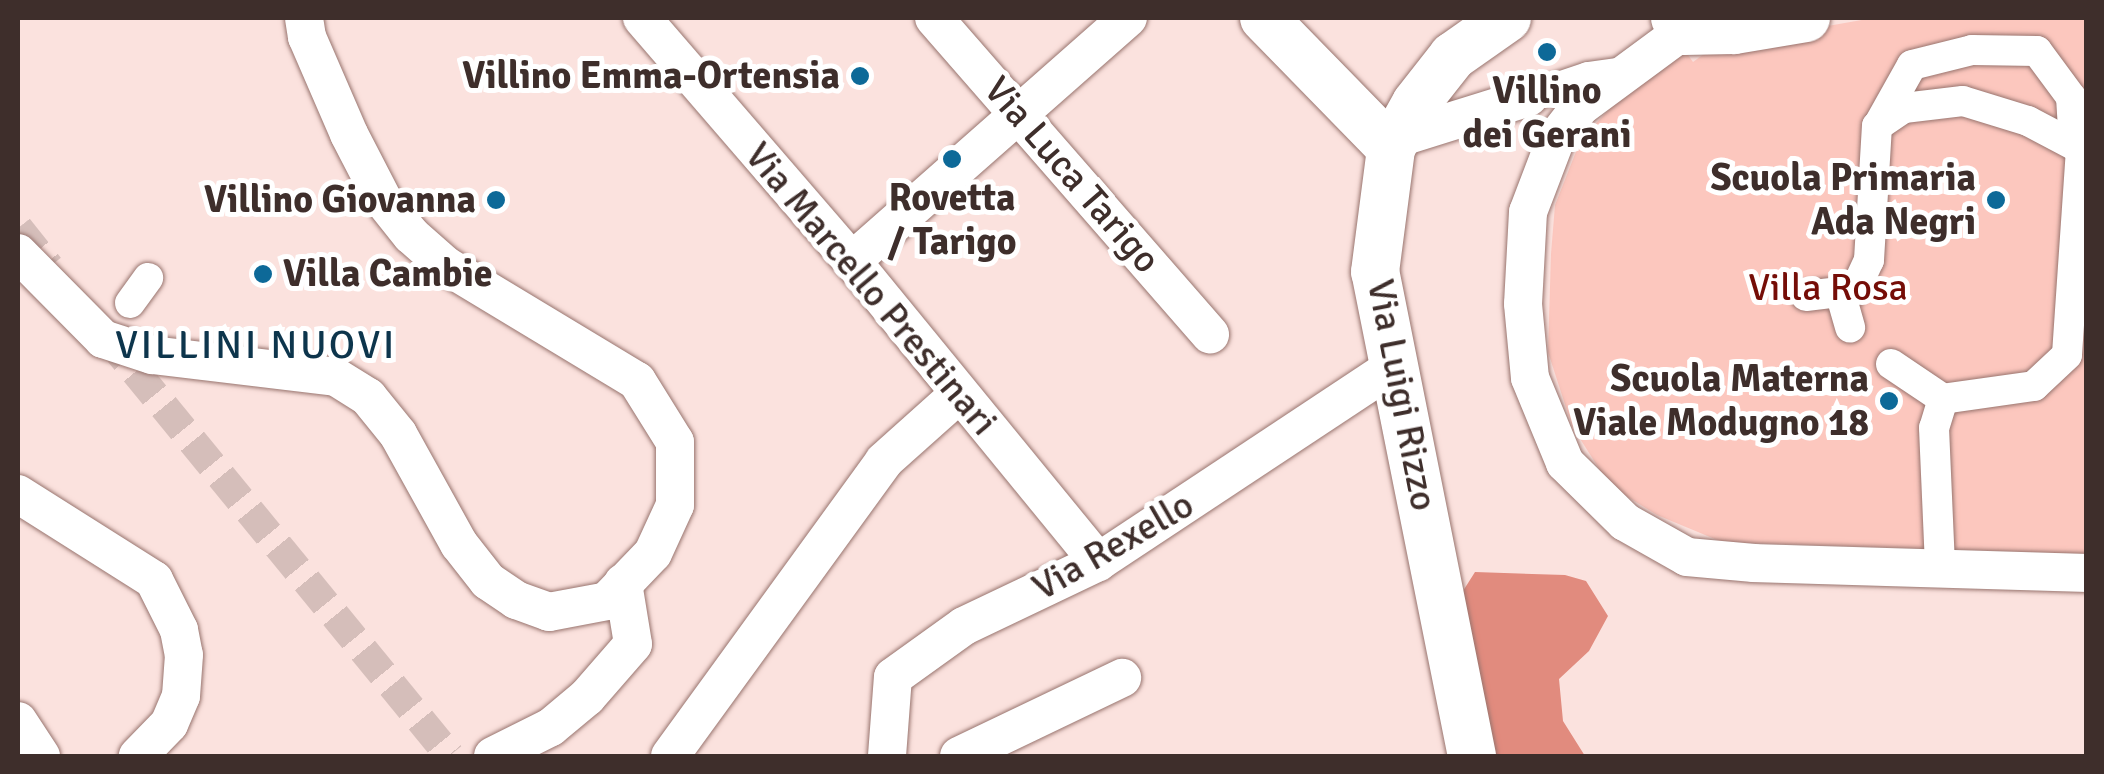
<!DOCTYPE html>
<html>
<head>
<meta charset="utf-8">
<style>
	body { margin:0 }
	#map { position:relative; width:2104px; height:774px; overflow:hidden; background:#fbe2de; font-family:Signika,sans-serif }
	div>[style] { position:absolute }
	.green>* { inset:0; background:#fcc7be }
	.forest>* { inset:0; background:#e18b7e }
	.pedestrian-tunnel>* { height:30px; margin-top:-15px; transform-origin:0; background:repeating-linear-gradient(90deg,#d5beba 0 30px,transparent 0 45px) }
	.roads { filter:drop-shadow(0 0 2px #98746e) drop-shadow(0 0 2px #98746e) }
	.pedestrian>* { height:30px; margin:-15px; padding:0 15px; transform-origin:15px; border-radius:15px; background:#fff }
	.minor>* { height:38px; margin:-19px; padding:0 19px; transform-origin:19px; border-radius:19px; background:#fff }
	.tertiary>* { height:48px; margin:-24px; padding:0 24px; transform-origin:24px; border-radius:24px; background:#fff }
	.dots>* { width:28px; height:28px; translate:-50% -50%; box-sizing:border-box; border:5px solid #fff; border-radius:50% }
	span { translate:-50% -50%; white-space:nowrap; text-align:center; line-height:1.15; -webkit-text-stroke:10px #fff; paint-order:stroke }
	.poi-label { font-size:38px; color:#3e2e2b; font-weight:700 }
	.right { translate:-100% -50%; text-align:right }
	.left { translate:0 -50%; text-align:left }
	.street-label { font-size:38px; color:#3e2e2b }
	.park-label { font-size:38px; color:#750d07 }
	.neighbourhood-label { font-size:40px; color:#0d354c; letter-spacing:2.5px }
	.frame { position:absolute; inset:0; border:20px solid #3e2e2b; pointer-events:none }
</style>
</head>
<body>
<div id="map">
	<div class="green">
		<div style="clip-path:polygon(1873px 18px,2086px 18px,2086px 554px,1722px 542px,1657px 515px,1610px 486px,1572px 426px,1548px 352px,1551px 254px,1555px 205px,1581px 139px,1641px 76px,1677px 55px,1688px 55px,1693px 62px,1715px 46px)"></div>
	</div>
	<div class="forest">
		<div style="clip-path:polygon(1475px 572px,1565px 575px,1586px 581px,1608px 616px,1589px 651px,1559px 679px,1563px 721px,1585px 756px,1483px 756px,1463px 591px)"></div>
	</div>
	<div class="pedestrian-tunnel">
		<div style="left:18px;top:228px;width:50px;rotate:51.5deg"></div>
		<div style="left:107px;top:337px;width:541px;rotate:50.7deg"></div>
	</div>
	<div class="roads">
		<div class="pedestrian">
			<div style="left:1529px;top:97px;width:62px;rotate:-18.7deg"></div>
			<div style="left:1588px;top:77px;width:36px;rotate:-8deg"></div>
			<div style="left:1880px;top:122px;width:65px;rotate:-60.7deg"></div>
			<div style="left:1912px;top:65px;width:62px;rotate:-14deg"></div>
			<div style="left:1972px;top:50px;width:65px;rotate:0.9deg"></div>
			<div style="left:2037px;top:51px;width:57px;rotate:53.5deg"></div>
			<div style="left:2071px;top:97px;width:48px;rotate:86.4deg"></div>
			<div style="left:1840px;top:292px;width:37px;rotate:74deg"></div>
			<div style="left:1806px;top:296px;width:49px;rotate:-7deg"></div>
			<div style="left:1855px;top:290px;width:33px;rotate:-65deg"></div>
			<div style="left:1869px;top:260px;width:134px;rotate:-86.6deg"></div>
			<div style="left:1877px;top:126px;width:32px;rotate:-34deg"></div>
			<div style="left:1904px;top:108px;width:59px;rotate:-6.8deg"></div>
			<div style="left:1963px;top:101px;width:68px;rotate:17.1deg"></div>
			<div style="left:2028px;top:121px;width:60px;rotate:27.8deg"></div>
			<div style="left:2081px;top:149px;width:206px;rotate:93.9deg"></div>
			<div style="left:2067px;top:355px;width:45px;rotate:136.8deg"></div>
			<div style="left:2034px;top:386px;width:92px;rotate:171.9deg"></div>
			<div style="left:1943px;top:399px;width:30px;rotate:107deg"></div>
			<div style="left:1934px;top:428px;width:140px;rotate:87.5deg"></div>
			<div style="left:130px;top:303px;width:31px;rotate:-54deg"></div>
			<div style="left:1891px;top:364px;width:63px;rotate:33.9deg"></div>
		</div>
		<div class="minor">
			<div style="left:642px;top:18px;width:321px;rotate:49.2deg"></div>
			<div style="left:852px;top:261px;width:389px;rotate:50.7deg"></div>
			<div style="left:934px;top:18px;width:420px;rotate:48.9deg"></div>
			<div style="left:1683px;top:31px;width:128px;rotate:143.6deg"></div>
			<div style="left:1580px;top:107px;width:37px;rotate:128deg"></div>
			<div style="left:1557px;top:136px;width:81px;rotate:110.9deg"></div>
			<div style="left:1528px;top:212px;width:92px;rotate:93.1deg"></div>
			<div style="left:1523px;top:304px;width:74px;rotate:84.6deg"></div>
			<div style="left:1530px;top:378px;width:92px;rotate:67.6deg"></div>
			<div style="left:1565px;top:463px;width:84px;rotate:44.5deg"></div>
			<div style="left:1625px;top:522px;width:71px;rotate:29.4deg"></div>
			<div style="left:1687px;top:557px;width:67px;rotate:5.1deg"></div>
			<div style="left:1754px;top:563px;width:332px;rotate:1.7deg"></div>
			<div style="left:1398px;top:138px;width:137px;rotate:-17.4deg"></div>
			<div style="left:18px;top:253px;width:121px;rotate:45.3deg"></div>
			<div style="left:103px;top:339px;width:52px;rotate:18.1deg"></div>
			<div style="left:152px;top:355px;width:185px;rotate:6.8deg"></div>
			<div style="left:336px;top:377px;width:38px;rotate:32deg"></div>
			<div style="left:368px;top:397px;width:48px;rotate:51deg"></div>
			<div style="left:398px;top:434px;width:126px;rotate:61deg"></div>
			<div style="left:459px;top:544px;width:47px;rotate:51.9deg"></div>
			<div style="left:488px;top:581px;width:34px;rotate:34deg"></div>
			<div style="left:516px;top:600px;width:35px;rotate:20deg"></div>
			<div style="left:549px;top:612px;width:59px;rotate:-10.7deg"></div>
			<div style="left:607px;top:601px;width:66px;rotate:-46.2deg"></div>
			<div style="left:653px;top:553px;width:53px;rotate:-65.4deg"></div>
			<div style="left:675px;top:505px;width:63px;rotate:-90deg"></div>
			<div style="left:675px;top:442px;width:72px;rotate:-121.9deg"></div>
			<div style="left:637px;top:381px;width:224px;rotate:-148.9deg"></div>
			<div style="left:445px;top:265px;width:45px;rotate:-138.6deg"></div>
			<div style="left:411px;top:235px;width:45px;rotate:-128.7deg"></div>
			<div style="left:383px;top:200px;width:74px;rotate:-117.3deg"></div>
			<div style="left:349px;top:134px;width:106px;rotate:-113.4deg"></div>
			<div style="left:307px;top:37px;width:19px;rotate:-99deg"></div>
			<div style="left:852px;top:261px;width:368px;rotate:-41.4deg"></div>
			<div style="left:18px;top:494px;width:161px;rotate:32.3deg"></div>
			<div style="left:154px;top:580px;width:56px;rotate:63.4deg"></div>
			<div style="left:179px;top:630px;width:25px;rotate:79deg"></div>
			<div style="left:184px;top:655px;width:41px;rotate:94.2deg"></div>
			<div style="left:181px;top:696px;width:30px;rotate:113deg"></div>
			<div style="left:169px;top:724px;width:45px;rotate:134.1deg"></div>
			<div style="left:18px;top:721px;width:42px;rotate:56.7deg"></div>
			<div style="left:493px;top:756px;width:65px;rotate:-26.6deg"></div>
			<div style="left:551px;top:727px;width:47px;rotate:-39.8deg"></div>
			<div style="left:587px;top:697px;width:70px;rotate:-49deg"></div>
			<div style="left:633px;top:644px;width:62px;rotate:-99.3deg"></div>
			<div style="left:670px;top:756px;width:364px;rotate:-54deg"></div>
			<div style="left:884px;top:461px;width:101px;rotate:-41.8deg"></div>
			<div style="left:887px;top:756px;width:79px;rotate:-85.7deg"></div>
			<div style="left:893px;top:677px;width:87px;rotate:-35.7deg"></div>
			<div style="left:964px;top:626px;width:148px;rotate:-25.5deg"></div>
			<div style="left:1098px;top:562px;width:359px;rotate:-33.5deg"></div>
			<div style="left:959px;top:756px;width:181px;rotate:-25.6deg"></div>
		</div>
		<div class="tertiary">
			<div style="left:1264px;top:18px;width:182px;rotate:45.7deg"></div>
			<div style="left:1675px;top:18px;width:15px;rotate:58deg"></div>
			<div style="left:1683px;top:31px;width:51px;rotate:-1.1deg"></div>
			<div style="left:1734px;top:30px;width:73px;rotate:-9.5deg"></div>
			<div style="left:1472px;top:756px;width:494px;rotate:-101.3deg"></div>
			<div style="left:1375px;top:272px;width:125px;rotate:-82.6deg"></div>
			<div style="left:1391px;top:148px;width:51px;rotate:-60.9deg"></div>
			<div style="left:1416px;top:103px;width:60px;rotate:-51.8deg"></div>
			<div style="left:1453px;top:56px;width:66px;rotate:-35.1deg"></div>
		</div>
	</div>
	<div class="dots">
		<div style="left:1547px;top:52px;background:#0d6998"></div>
		<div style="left:860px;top:76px;background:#0d6998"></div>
		<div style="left:952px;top:159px;background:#0d6998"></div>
		<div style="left:496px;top:200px;background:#0d6998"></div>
		<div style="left:1996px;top:200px;background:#0d6998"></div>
		<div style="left:263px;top:274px;background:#0d6998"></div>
		<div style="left:1889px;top:401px;background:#0d6998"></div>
	</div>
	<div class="poi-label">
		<span class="right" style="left:840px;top:76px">Villino Emma-Ortensia</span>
		<span style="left:1547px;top:113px">Villino<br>dei Gerani</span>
		<span class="right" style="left:1976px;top:200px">Scuola Primaria<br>Ada Negri</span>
		<span style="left:952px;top:220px">Rovetta<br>/ Tarigo</span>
		<span class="right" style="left:476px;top:200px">Villino Giovanna</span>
		<span class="left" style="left:283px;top:274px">Villa Cambie</span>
		<span class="right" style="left:1869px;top:401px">Scuola Materna<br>Viale Modugno 18</span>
	</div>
	<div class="street-label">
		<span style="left:1072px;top:175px;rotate:49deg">Via Luca Tarigo</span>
		<span style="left:871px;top:289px;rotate:50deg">Via Marcello Prestinari</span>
		<span style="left:1402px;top:395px;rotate:79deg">Via Luigi Rizzo</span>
		<span style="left:1113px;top:546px;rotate:-30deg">Via Rexello</span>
	</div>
	<div class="park-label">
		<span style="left:1828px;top:288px">Villa Rosa</span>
	</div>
	<div class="neighbourhood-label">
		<span style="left:256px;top:345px">VILLINI NUOVI</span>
	</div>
	<div class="frame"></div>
</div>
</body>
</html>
